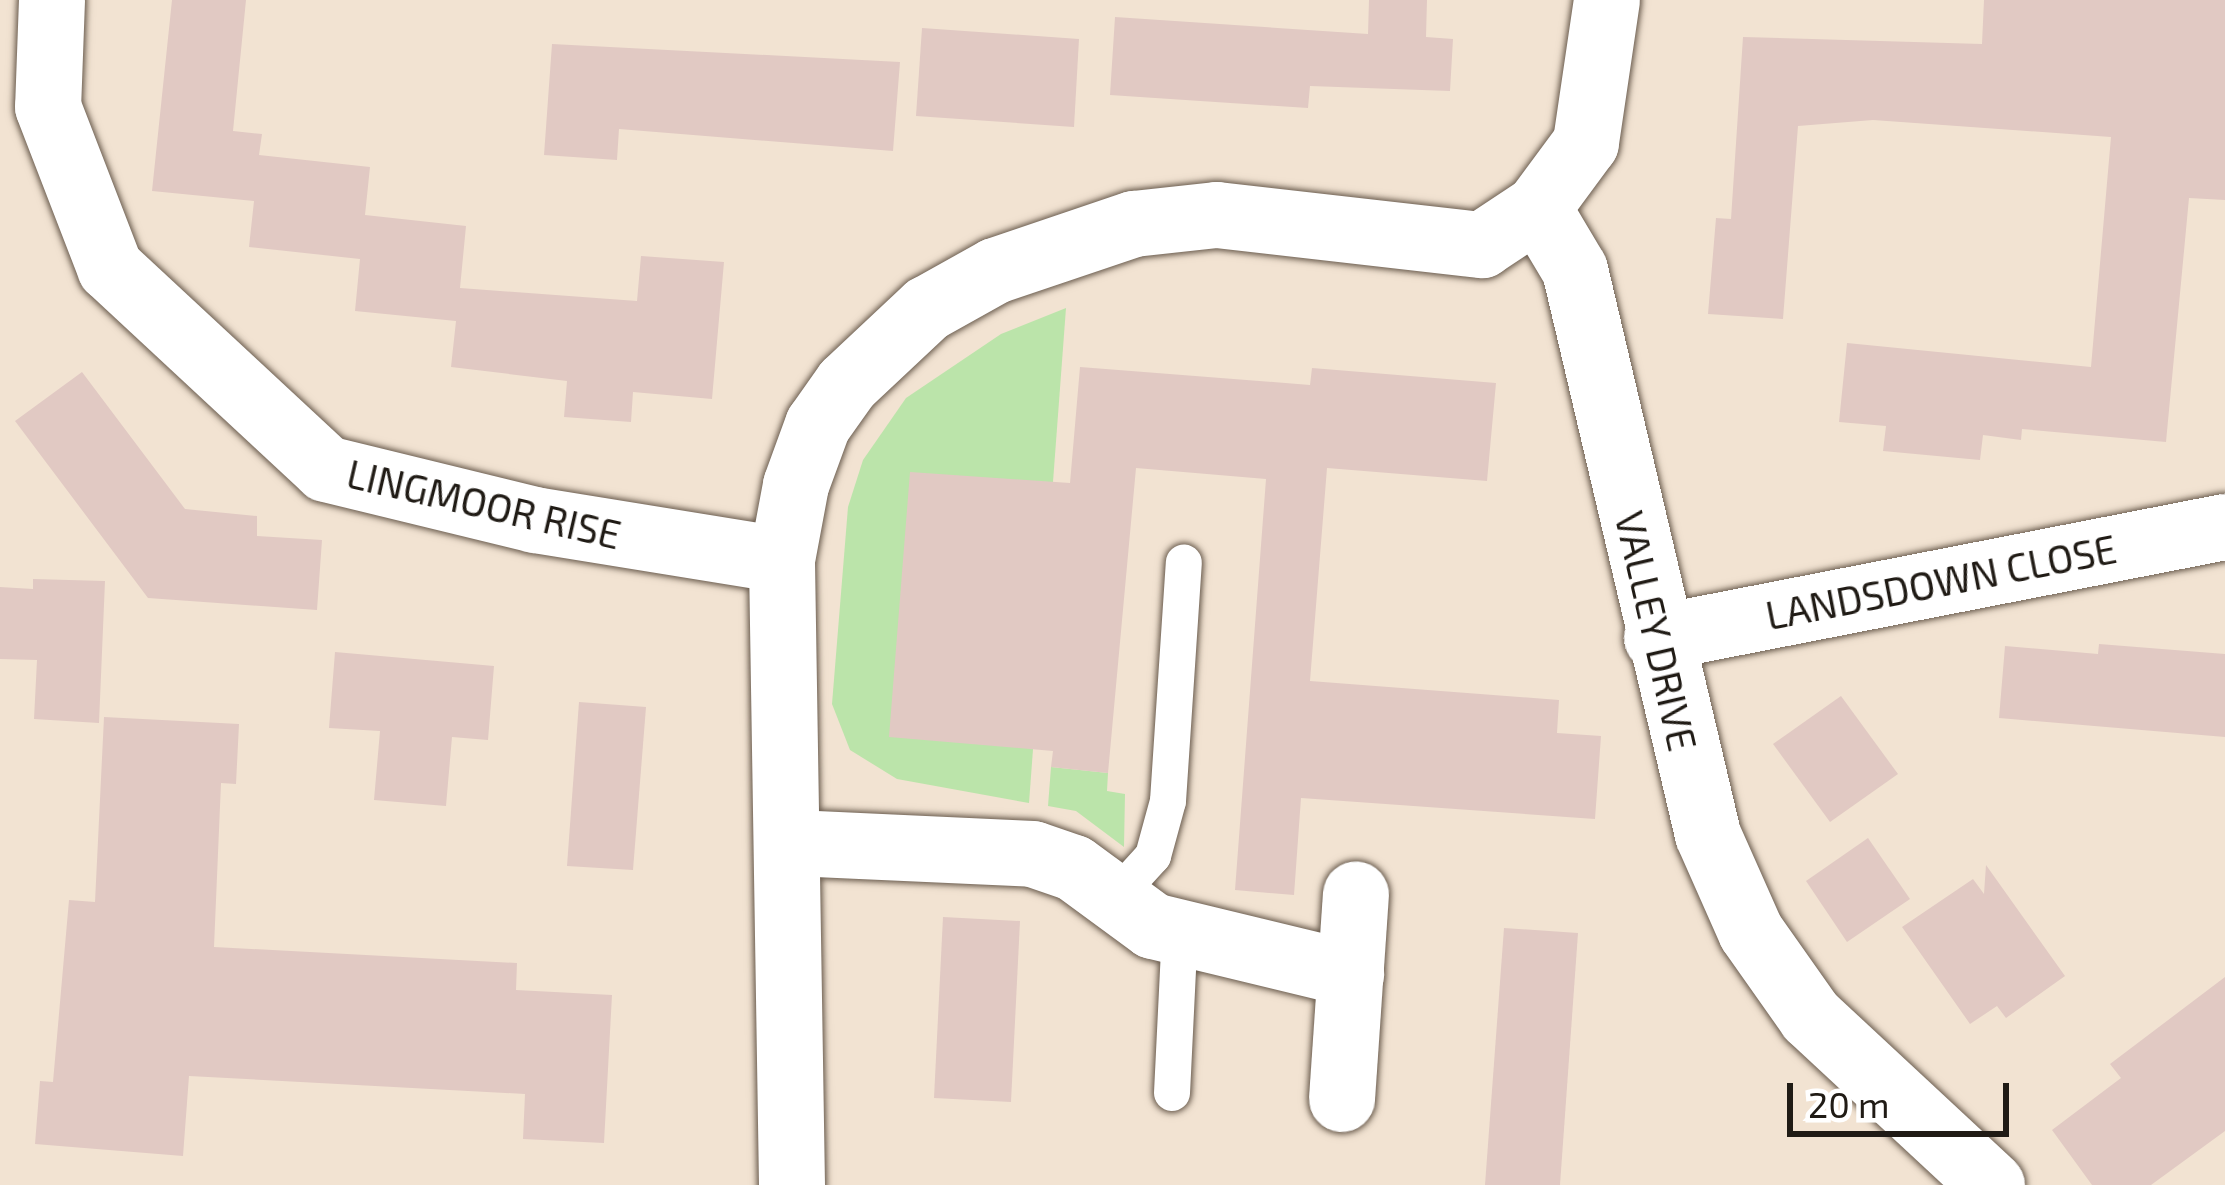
<!DOCTYPE html>
<html>
<head>
<meta charset="utf-8">
<style>
	body { margin:0 }
	#map { position:relative; width:2225px; height:1185px; overflow:hidden; background:#f2e3d2; font-family:"Exo 2",sans-serif }
	div>[style] { position:absolute }
	.green>* { inset:0; background:#bbe4aa }
	.building>* { inset:0; background:#e1c9c3 }
	.roads { filter:drop-shadow(0 0 3px #6a5c4e) drop-shadow(0 0 3px #6a5c4e) }
	.service>* { height:36px; margin:-18px; padding:0 18px; transform-origin:18px; border-radius:18px; background:#fff }
	.minor>* { height:66px; margin:-33px; padding:0 33px; transform-origin:33px; border-radius:33px; background:#fff }
	span { translate:-50% -50%; white-space:nowrap; text-align:center; line-height:1.15; -webkit-text-stroke:12px #fff; paint-order:stroke }
	.street-label { font-size:39px; color:#201b15 }
	.scale { position:absolute; left:1787px; top:1083px; width:222px; height:54px; box-sizing:border-box; border:6px solid #201b15; border-top:0; padding-left:15px; font-size:36px; line-height:42px; white-space:nowrap; color:#201b15; -webkit-text-stroke:9px #fff; paint-order:stroke }
</style>
</head>
<body>
<div id="map">
	<div class="green">
		<div style="clip-path:polygon(1066px 308px,1029px 803px,897px 779px,850px 750px,832px 704px,848px 507px,863px 460px,906px 398px,1001px 334px)"></div>
		<div style="clip-path:polygon(1051px 767px,1108px 773px,1107px 791px,1125px 794px,1124px 847px,1076px 811px,1048px 806px)"></div>
	</div>
	<div class="building">
		<div style="clip-path:polygon(172px 0,246px 0,233px 131px,262px 134px,259px 155px,370px 167px,365px 215px,466px 226px,460px 288px,637px 301px,641px 256px,724px 262px,712px 399px,633px 392px,631px 422px,564px 417px,567px 381px,451px 367px,456px 321px,355px 311px,360px 259px,249px 247px,254px 201px,152px 191px)"></div>
		<div style="clip-path:polygon(1369px 0,1427px 0,1426px 37px,1453px 39px,1450px 91px,1310px 86px,1308px 108px,1110px 95px,1115px 17px,1368px 34px)"></div>
		<div style="clip-path:polygon(1984px 0,2225px 0,2225px 200px,2189px 198px,2166px 442px,2022px 429px,2021px 440px,1983px 435px,1980px 460px,1883px 451px,1886px 426px,1839px 422px,1847px 343px,2091px 367px,2111px 137px,1873px 120px,1798px 126px,1783px 319px,1708px 314px,1716px 218px,1731px 219px,1743px 37px,1982px 44px)"></div>
		<div style="clip-path:polygon(922px 28px,1079px 39px,1074px 127px,916px 116px)"></div>
		<div style="clip-path:polygon(552px 44px,900px 62px,893px 151px,619px 129px,617px 160px,544px 155px)"></div>
		<div style="clip-path:polygon(1080px 367px,1310px 385px,1312px 368px,1496px 383px,1487px 481px,1327px 468px,1310px 681px,1559px 700px,1557px 733px,1601px 736px,1595px 819px,1301px 798px,1294px 895px,1235px 890px,1266px 479px,1136px 468px,1108px 773px,1051px 767px,1053px 751px,889px 737px,910px 472px,1070px 483px)"></div>
		<div style="clip-path:polygon(82px 372px,185px 509px,257px 516px,257px 536px,322px 540px,317px 610px,148px 598px,15px 421px)"></div>
		<div style="clip-path:polygon(33px 579px,105px 581px,99px 723px,34px 719px,37px 660px,0 659px,0 587px,33px 589px)"></div>
		<div style="clip-path:polygon(2099px 644px,2225px 654px,2225px 737px,1999px 718px,2005px 646px,2098px 654px)"></div>
		<div style="clip-path:polygon(335px 652px,494px 666px,488px 740px,452px 737px,446px 806px,374px 800px,380px 731px,329px 728px)"></div>
		<div style="clip-path:polygon(1841px 696px,1898px 774px,1830px 822px,1773px 744px)"></div>
		<div style="clip-path:polygon(579px 702px,646px 707px,633px 870px,567px 866px)"></div>
		<div style="clip-path:polygon(104px 717px,239px 724px,236px 784px,221px 783px,214px 947px,517px 963px,516px 990px,612px 995px,604px 1143px,523px 1139px,525px 1094px,189px 1076px,183px 1156px,35px 1144px,40px 1081px,53px 1082px,69px 900px,95px 902px)"></div>
		<div style="clip-path:polygon(1868px 838px,1910px 899px,1847px 942px,1806px 881px)"></div>
		<div style="clip-path:polygon(1986px 865px,2065px 976px,2006px 1018px,1997px 1006px,1970px 1024px,1902px 927px,1973px 879px,1984px 894px)"></div>
		<div style="clip-path:polygon(943px 917px,1020px 921px,1011px 1102px,934px 1098px)"></div>
		<div style="clip-path:polygon(1504px 928px,1578px 933px,1560px 1185px,1485px 1185px)"></div>
		<div style="clip-path:polygon(2225px 977px,2225px 1131px,2151px 1185px,2092px 1185px,2052px 1130px,2121px 1078px,2110px 1064px)"></div>
	</div>
	<div class="roads">
		<div class="service">
			<div style="left:1112px;top:901px;width:61px;rotate:-47.7deg"></div>
			<div style="left:1153px;top:856px;width:57px;rotate:-74.7deg"></div>
			<div style="left:1168px;top:801px;width:239px;rotate:-86.2deg"></div>
			<div style="left:1172px;top:1093px;width:162px;rotate:-87.2deg"></div>
		</div>
		<div class="minor">
			<div style="left:52px;top:0;width:107px;rotate:92.1deg"></div>
			<div style="left:48px;top:107px;width:173px;rotate:68.9deg"></div>
			<div style="left:110px;top:268px;width:295px;rotate:42.9deg"></div>
			<div style="left:326px;top:469px;width:215px;rotate:13.7deg"></div>
			<div style="left:535px;top:520px;width:250px;rotate:9.2deg"></div>
			<div style="left:1607px;top:0;width:145px;rotate:98.4deg"></div>
			<div style="left:1586px;top:143px;width:81px;rotate:126.4deg"></div>
			<div style="left:1538px;top:208px;width:72px;rotate:59.2deg"></div>
			<div style="left:1575px;top:270px;width:580px;rotate:76.75deg"></div>
			<div style="left:1708px;top:835px;width:106px;rotate:66.1deg"></div>
			<div style="left:1751px;top:932px;width:104px;rotate:54.8deg"></div>
			<div style="left:1811px;top:1017px;width:247px;rotate:42.9deg"></div>
			<div style="left:1657px;top:638px;width:579px;rotate:-11.06deg"></div>
			<div style="left:794px;top:843px;width:239px;rotate:2.6deg"></div>
			<div style="left:1033px;top:854px;width:43px;rotate:18.9deg"></div>
			<div style="left:1074px;top:868px;width:98px;rotate:36.3deg"></div>
			<div style="left:1153px;top:926px;width:204px;rotate:13.6deg"></div>
			<div style="left:1342px;top:1099px;width:205px;rotate:-86.1deg"></div>
			<div style="left:792px;top:1185px;width:625px;rotate:-90.92deg"></div>
			<div style="left:782px;top:560px;width:76px;rotate:-79.4deg"></div>
			<div style="left:796px;top:485px;width:64px;rotate:-69.9deg"></div>
			<div style="left:818px;top:425px;width:50px;rotate:-54.7deg"></div>
			<div style="left:847px;top:384px;width:110px;rotate:-43.2deg"></div>
			<div style="left:927px;top:309px;width:78px;rotate:-29.2deg"></div>
			<div style="left:995px;top:271px;width:147px;rotate:-18.7deg"></div>
			<div style="left:1134px;top:224px;width:83px;rotate:-6.2deg"></div>
			<div style="left:1217px;top:215px;width:267px;rotate:6.5deg"></div>
			<div style="left:1482px;top:245px;width:67px;rotate:-33.5deg"></div>
		</div>
	</div>
	<div class="street-label">
		<span style="left:484px;top:504px;rotate:13deg">LINGMOOR RISE</span>
		<span style="left:1941px;top:582px;rotate:-11deg">LANDSDOWN CLOSE</span>
		<span style="left:1656px;top:631px;rotate:77deg">VALLEY DRIVE</span>
	</div>
	<div class="scale">20 m</div>
</div>
</body>
</html>
